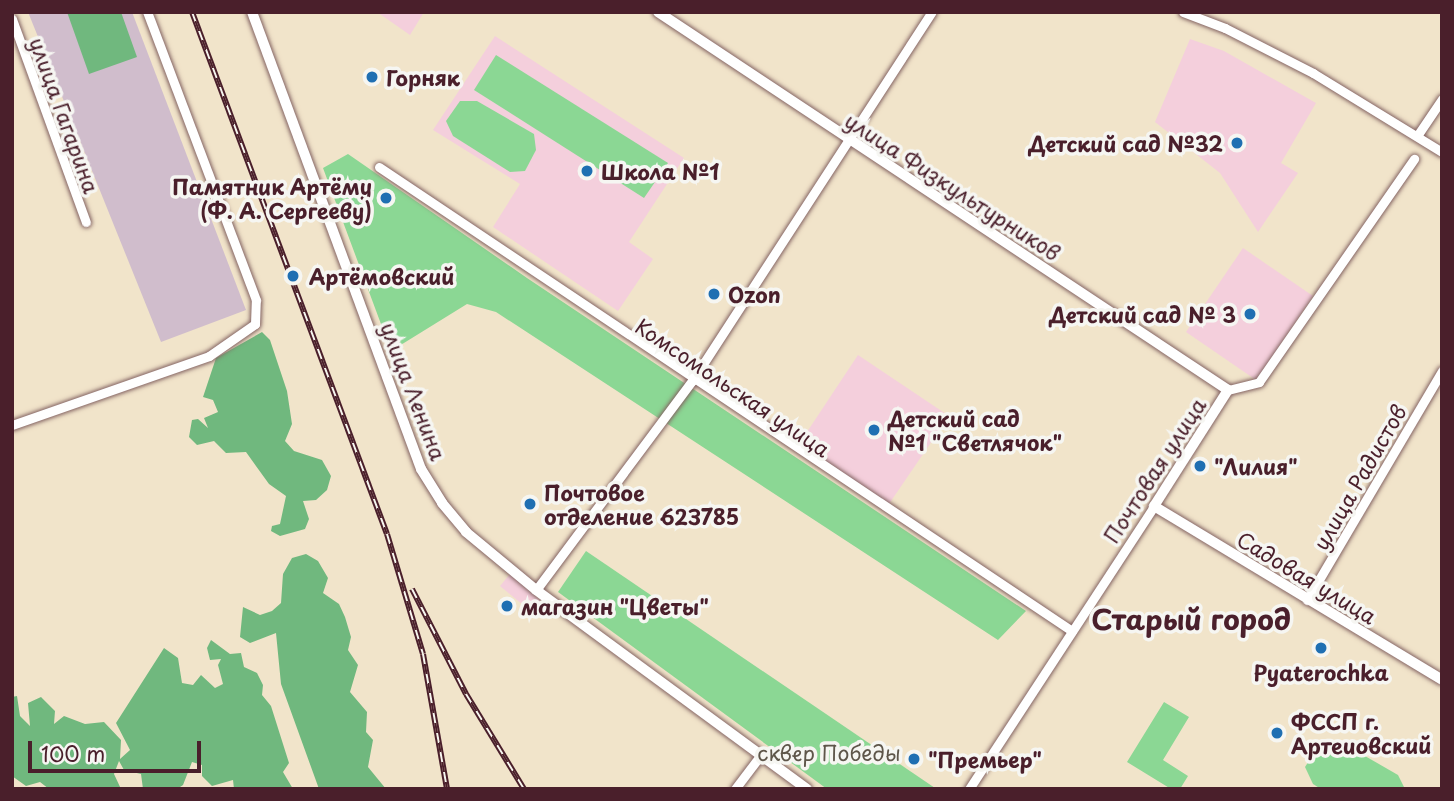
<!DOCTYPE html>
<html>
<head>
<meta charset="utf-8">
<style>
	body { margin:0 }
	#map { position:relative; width:1454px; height:801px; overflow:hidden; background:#f1e4ca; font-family:"Playpen Sans",sans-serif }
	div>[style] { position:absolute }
	.built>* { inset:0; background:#f4cfdc }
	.industrial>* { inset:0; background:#d0bdcc }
	.green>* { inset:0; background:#8bd794 }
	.forest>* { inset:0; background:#70b87e }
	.roads { filter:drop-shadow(0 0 2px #846463) drop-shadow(0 0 2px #846463) }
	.minor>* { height:9px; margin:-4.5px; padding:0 4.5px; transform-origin:4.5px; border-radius:4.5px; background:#fff }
	.tertiary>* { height:10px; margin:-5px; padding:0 5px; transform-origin:5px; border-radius:5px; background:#fff }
	.rail>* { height:6px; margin-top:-3px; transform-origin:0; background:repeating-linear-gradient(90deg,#f6f6f2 0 10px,#4a1f2b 0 20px); box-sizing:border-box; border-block:2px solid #4a1f2b }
	.dots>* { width:19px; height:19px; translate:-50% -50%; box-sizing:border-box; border:4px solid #f6f6f2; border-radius:50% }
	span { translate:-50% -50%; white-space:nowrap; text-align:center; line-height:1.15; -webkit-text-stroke:7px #f6f6f2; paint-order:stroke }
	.poi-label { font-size:21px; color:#4a1f2b; font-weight:700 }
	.left { translate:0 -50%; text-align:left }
	.right { translate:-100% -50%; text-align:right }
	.street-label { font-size:21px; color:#4a1f2b }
	.park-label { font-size:21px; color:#5e564a }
	.district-label { font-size:28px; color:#4a1f2b; font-weight:700 }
	.frame { position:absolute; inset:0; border:14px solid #4a1f2b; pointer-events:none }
	.scale { position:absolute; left:28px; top:741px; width:173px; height:32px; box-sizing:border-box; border:4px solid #4a1f2b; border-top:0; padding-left:9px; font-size:21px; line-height:24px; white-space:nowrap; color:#4a1f2b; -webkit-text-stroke:5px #f6f6f2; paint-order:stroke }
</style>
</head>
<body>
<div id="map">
	<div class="built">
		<div style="clip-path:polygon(377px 12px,424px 12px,410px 35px)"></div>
		<div style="clip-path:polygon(495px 36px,684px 158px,629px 242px,653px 259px,618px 311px,493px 227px,520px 184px,433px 130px)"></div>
		<div style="clip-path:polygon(1190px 39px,1224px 51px,1316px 103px,1281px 163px,1298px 173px,1258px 232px,1220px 173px,1155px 122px)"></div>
		<div style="clip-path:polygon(1243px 248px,1313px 296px,1256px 380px,1186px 332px)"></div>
		<div style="clip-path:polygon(858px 355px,949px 416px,889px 504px,799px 444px)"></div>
		<div style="clip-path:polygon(510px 574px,543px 603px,534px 614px,500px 586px)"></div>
	</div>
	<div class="industrial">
		<div style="clip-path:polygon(28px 12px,132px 12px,246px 310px,161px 342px)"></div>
	</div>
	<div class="green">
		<div style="clip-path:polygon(496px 55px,668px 163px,644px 198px,474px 90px)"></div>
		<div style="clip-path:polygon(460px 101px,477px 101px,534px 134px,536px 150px,525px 171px,510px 172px,453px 136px,446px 121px)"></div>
		<div style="clip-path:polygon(348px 154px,527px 278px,1026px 611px,998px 640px,496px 312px,467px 304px,391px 351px,323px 168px)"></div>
		<div style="clip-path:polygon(586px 551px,935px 788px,827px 789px,558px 592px)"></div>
		<div style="clip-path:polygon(1164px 702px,1189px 717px,1163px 760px,1188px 776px,1180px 789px,1171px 789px,1127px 762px)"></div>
		<div style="clip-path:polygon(1339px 741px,1398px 775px,1405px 789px,1321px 789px,1313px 784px,1305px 767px,1320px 744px)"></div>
	</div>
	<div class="forest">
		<div style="clip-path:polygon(67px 12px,121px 12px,137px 57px,89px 74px)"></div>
		<div style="clip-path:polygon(262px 332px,270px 340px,287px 391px,292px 424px,285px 441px,294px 451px,322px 460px,331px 476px,327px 490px,316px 500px,303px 501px,309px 519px,305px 529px,280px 536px,271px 531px,272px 526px,280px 524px,286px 496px,269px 484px,246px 452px,226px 453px,214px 441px,197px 445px,189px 437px,192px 420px,198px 419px,208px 428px,204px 418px,218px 412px,213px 400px,203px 397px,216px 358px)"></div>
		<div style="clip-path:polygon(306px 554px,318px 561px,328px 578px,323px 593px,339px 604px,345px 617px,351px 637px,348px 650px,358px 665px,350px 692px,367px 712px,366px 732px,373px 740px,368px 767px,386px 789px,319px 789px,281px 684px,276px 633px,250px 643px,240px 637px,243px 607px,260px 615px,272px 611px,281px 603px,283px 574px,292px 558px)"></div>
		<div style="clip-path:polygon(211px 640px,230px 654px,241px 653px,244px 667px,257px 673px,263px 685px,262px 695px,271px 706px,289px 763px,283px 772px,293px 789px,234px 789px,233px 780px,212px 786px,202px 776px,202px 765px,192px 762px,183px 785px,177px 789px,143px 789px,141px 774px,124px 770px,119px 761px,114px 774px,121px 789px,49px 789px,40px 782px,26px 786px,12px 776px,12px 697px,17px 696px,20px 716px,30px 726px,28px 703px,41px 697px,55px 711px,54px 724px,64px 716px,85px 724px,104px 722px,121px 740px,120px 759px,130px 750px,116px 723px,164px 648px,178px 658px,182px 683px,193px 685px,201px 675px,215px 688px,223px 684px,218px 665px,221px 659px,210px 660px,207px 648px)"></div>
	</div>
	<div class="roads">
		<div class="minor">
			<div style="left:1183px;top:12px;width:45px;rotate:20.9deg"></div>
			<div style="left:1225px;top:28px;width:99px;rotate:27.1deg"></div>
			<div style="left:1313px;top:73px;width:151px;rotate:31.5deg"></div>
			<div style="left:12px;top:19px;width:216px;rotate:70deg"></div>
			<div style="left:1417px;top:136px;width:45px;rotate:-56deg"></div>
			<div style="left:379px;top:167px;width:834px;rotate:33.8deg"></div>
			<div style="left:1228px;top:390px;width:32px;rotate:-14deg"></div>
			<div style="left:1259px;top:382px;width:272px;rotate:-55.2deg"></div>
			<div style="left:12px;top:425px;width:209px;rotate:-19.3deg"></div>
			<div style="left:209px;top:356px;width:56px;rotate:-34.8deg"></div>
			<div style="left:255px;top:324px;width:24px;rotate:-88deg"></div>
			<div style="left:256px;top:300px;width:308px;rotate:-110.7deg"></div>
			<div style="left:536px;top:590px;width:261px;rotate:-53.3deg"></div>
			<div style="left:692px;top:381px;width:440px;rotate:-57deg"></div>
			<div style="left:1307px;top:600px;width:266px;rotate:-59.5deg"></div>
			<div style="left:735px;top:789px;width:41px;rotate:-52.9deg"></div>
			<div style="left:969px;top:789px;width:338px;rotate:-56.8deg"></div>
		</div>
		<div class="tertiary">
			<div style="left:252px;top:12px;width:487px;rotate:69.7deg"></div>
			<div style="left:421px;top:469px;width:40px;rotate:58deg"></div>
			<div style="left:442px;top:503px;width:38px;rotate:50deg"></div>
			<div style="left:466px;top:532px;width:91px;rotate:39.6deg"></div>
			<div style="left:536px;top:590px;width:336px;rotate:36.3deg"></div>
			<div style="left:658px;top:12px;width:684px;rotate:33.55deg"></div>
			<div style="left:1228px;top:390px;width:138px;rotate:122.5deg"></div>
			<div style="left:1154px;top:506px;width:336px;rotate:31.1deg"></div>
		</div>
	</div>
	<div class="rail">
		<div style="left:192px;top:12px;width:557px;rotate:69.52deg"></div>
		<div style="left:387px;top:534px;width:125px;rotate:73.3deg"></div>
		<div style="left:423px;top:654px;width:137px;rotate:79.9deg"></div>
		<div style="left:412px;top:589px;width:118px;rotate:62.8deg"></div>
		<div style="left:466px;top:694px;width:111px;rotate:58.6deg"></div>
	</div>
	<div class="dots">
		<div style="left:372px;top:77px;background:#1f6fb2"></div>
		<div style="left:1237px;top:143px;background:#1f6fb2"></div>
		<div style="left:587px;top:171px;background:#1f6fb2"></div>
		<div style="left:386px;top:198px;background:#1f6fb2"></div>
		<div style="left:293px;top:276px;background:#1f6fb2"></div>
		<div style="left:714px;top:294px;background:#1f6fb2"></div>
		<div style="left:1250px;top:314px;background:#1f6fb2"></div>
		<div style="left:874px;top:430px;background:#1f6fb2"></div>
		<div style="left:1200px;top:466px;background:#1f6fb2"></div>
		<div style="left:530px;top:504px;background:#1f6fb2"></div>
		<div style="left:507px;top:606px;background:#1f6fb2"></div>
		<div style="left:1321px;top:648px;background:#1f6fb2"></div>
		<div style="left:1277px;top:733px;background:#1f6fb2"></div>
		<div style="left:914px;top:759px;background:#1f6fb2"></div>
	</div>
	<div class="poi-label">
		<span class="left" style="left:386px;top:77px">Горняк</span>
		<span class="right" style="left:1223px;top:143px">Детский сад №32</span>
		<span class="left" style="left:601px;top:171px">Школа №1</span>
		<span class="right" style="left:372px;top:198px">Памятник Артёму<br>(Ф. А. Сергееву)</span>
		<span class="left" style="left:309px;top:276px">Артёмовский</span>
		<span class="left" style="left:728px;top:294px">Ozon</span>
		<span class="right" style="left:1236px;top:314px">Детский сад № 3</span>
		<span class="left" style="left:888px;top:430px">Детский сад<br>№1 "Светлячок"</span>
		<span class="left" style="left:1214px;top:466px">"Лилия"</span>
		<span class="left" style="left:544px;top:504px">Почтовое<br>отделение 623785</span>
		<span class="left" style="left:521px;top:606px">магазин "Цветы"</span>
		<span style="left:1321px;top:672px">Pyaterochka</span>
		<span class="left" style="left:1291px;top:733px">ФССП г.<br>Артеиовский</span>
		<span class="left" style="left:928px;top:759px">"Премьер"</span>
	</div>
	<div class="street-label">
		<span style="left:65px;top:115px;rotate:70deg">улица Гагарина</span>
		<span style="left:953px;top:186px;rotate:33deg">улица Физкультурников</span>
		<span style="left:733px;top:387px;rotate:34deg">Комсомольская улица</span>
		<span style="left:414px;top:391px;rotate:69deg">улица Ленина</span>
		<span style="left:1154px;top:470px;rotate:-57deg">Почтовая улица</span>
		<span style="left:1359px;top:477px;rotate:-60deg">улица Радистов</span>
		<span style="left:1307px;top:577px;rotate:31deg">Садовая улица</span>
	</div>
	<div class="park-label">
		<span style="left:829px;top:752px">сквер Победы</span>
	</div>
	<div class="district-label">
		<span style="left:1191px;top:619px">Старый город</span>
	</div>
	<div class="frame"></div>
	<div class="scale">100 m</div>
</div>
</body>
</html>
